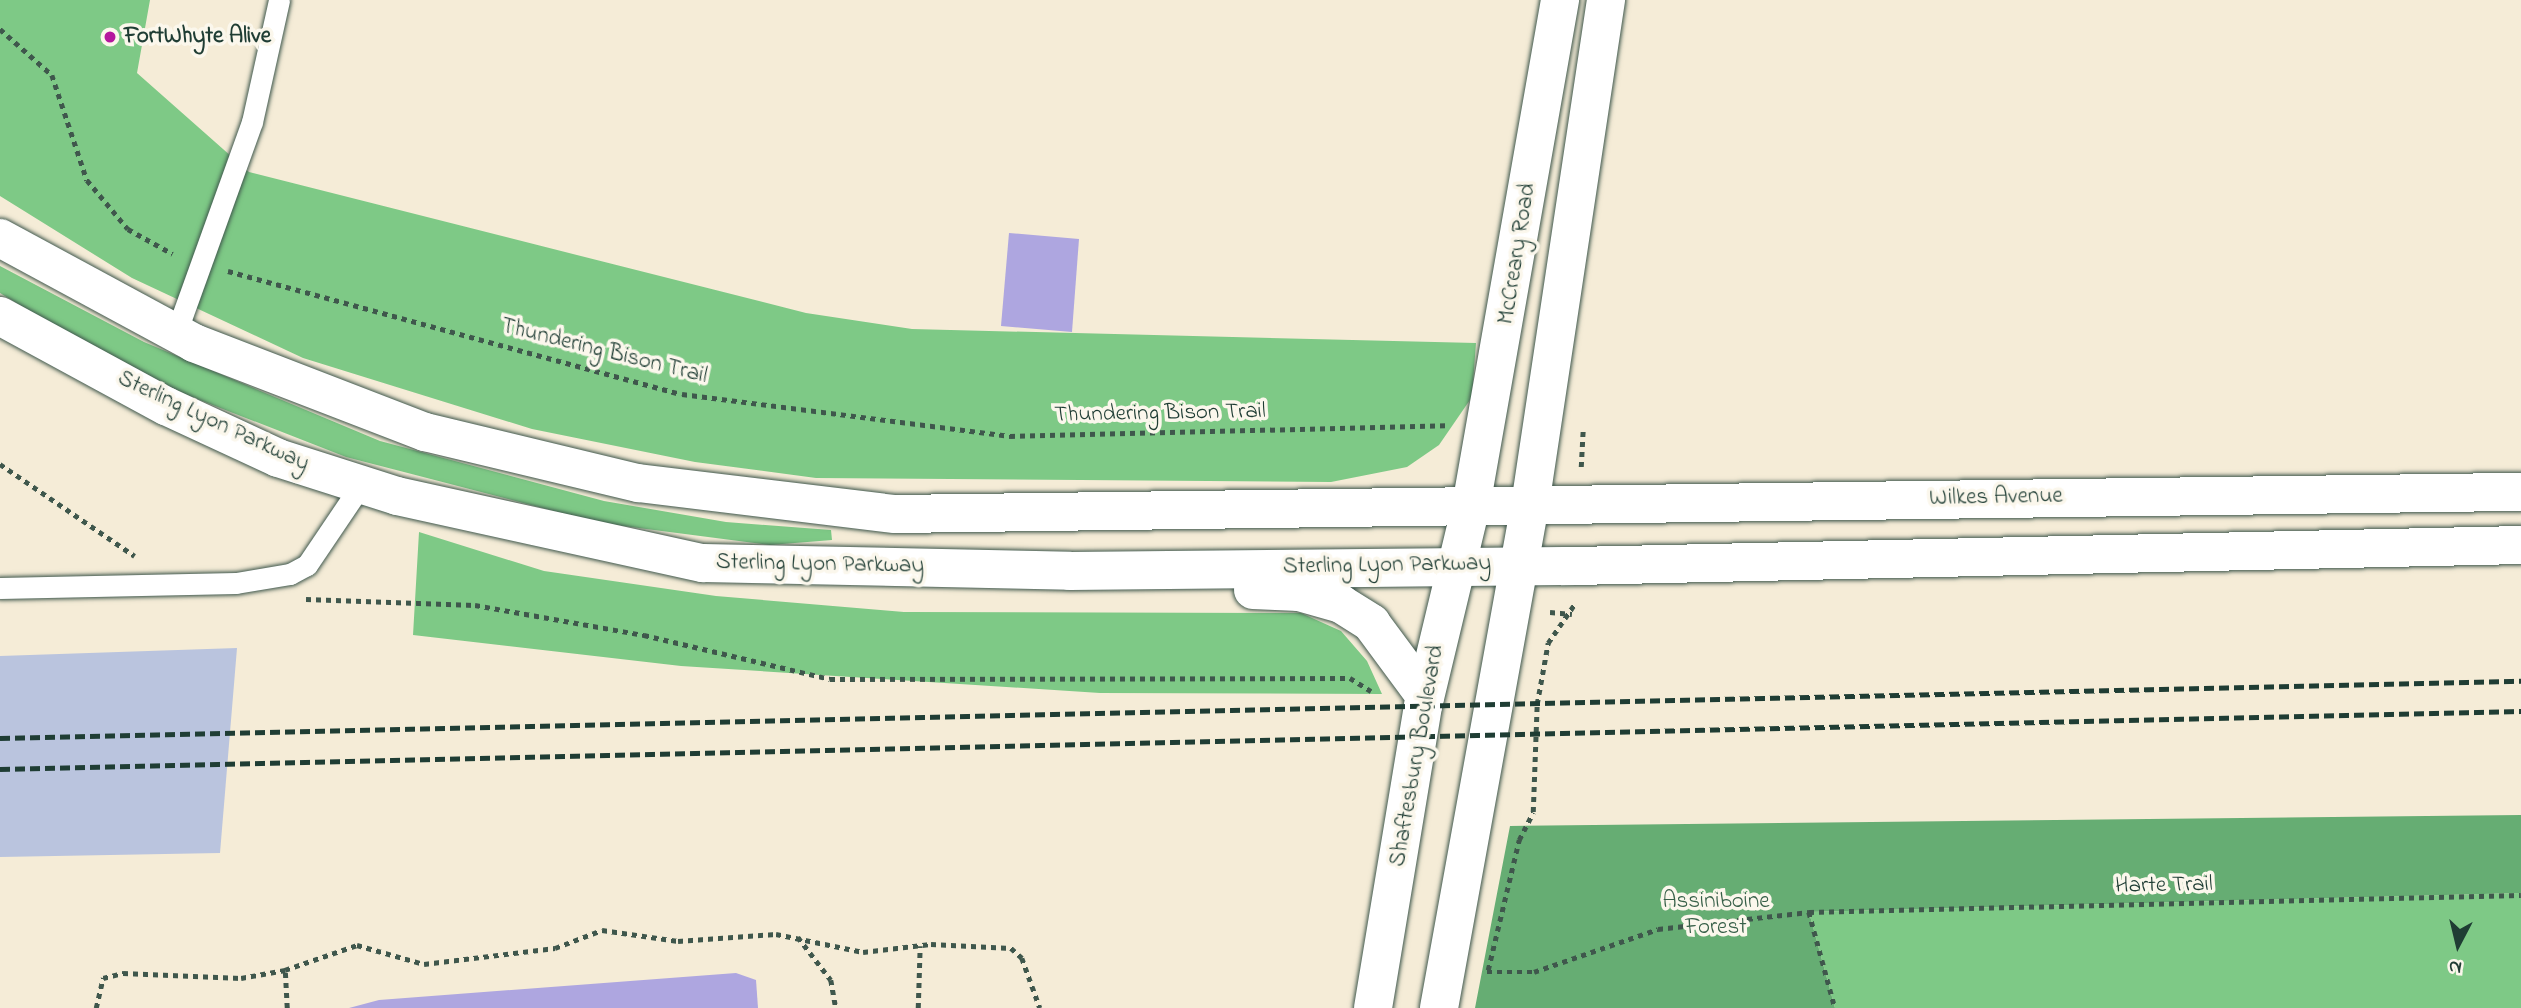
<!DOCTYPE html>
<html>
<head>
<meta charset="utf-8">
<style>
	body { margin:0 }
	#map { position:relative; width:2521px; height:1008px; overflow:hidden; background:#f5ecd7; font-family:"Indie Flower",sans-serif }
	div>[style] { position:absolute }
	.industrial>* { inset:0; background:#bac4de }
	.green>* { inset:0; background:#7ec986 }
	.forest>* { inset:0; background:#66ad73 }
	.building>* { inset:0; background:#aea6e0 }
	.path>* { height:4.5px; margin-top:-2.25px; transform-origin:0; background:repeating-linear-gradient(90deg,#3f574c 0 5px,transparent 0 10px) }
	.roads { filter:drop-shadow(0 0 2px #3f574c) drop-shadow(0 0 2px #3f574c) }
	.lane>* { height:21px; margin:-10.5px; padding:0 10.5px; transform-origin:10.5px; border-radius:10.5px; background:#fff }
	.street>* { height:38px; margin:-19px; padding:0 19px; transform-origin:19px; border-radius:19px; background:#fff }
	.secondary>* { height:38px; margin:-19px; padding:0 19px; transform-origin:19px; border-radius:19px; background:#fff }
	.rail>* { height:5px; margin-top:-2.5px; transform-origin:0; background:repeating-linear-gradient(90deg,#1f3d34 0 10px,transparent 0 15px) }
	.dots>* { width:19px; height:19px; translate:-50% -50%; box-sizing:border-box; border:4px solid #fbf7ec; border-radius:50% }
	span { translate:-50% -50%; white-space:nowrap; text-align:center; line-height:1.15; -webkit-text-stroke:7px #fbf7ec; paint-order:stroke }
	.poi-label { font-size:23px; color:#1f3d34; font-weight:700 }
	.left { translate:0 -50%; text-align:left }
	.street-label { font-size:23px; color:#1f3d34 }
	.park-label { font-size:23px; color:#376048 }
	.north { position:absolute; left:2423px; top:910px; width:70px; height:70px; -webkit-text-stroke:5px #fbf7ec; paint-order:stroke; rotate:187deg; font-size:19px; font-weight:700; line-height:28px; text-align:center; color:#1f3d34 }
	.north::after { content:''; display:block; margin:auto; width:24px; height:32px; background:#1f3d34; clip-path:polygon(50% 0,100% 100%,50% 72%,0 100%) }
</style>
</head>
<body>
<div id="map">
	<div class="industrial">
		<div style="clip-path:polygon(237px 648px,220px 853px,0 857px,0 656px)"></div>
	</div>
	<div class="green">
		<div style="clip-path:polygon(0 0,150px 0,137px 73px,249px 172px,806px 313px,912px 329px,1476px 343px,1472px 397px,1439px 445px,1407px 467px,1331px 482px,816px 478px,695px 462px,532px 429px,303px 358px,132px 278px,0 196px)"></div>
		<div style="clip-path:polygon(0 266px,144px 342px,380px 441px,604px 501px,726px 522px,831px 530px,832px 540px,770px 545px,600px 523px,346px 457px,182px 393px,38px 316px,0 293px)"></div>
		<div style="clip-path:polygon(419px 532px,544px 571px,716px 596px,904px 612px,1301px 613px,1341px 631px,1367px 661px,1382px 694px,1100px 693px,681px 666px,413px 635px)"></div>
		<div style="clip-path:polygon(2521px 893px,2521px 1008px,1835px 1008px,1809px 912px)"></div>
	</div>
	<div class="forest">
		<div style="clip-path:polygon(2521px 815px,2521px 893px,1809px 912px,1835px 1008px,1475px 1008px,1510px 826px)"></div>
	</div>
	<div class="building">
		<div style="clip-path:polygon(1009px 233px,1079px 239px,1072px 332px,1001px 326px)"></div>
		<div style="clip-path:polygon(736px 973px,756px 980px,758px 1008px,349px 1008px,379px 1000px)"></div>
	</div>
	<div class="path">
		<div style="left:0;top:29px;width:69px;rotate:41.5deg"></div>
		<div style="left:52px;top:75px;width:111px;rotate:71.6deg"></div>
		<div style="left:87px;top:180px;width:64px;rotate:50.1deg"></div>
		<div style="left:128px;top:229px;width:51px;rotate:29.1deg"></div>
		<div style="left:228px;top:271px;width:470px;rotate:15.2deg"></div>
		<div style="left:682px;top:394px;width:331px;rotate:7.3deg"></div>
		<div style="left:1010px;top:436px;width:436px;rotate:-1.4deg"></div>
		<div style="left:0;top:464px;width:163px;rotate:34.3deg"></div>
		<div style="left:1581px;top:467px;width:37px;rotate:-87deg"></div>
		<div style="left:306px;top:599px;width:169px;rotate:2deg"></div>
		<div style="left:475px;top:605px;width:172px;rotate:10.1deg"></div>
		<div style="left:644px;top:635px;width:191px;rotate:13.3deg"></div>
		<div style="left:830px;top:679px;width:520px;rotate:-0.11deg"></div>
		<div style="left:1350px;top:678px;width:25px;rotate:32deg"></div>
		<div style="left:1550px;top:612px;width:22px;rotate:5deg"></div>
		<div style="left:1809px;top:912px;width:99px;rotate:74.8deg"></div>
		<div style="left:798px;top:937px;width:54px;rotate:52.5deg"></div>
		<div style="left:831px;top:980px;width:28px;rotate:80deg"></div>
		<div style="left:1488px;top:970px;width:134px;rotate:-76.6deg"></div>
		<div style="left:1519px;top:840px;width:31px;rotate:-63deg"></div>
		<div style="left:1533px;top:812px;width:108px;rotate:-87.9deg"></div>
		<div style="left:1537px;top:704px;width:62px;rotate:-79.8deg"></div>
		<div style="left:1548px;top:643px;width:46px;rotate:-55.6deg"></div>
		<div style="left:1487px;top:972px;width:47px"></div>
		<div style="left:1534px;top:972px;width:131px;rotate:-19.1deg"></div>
		<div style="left:1658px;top:929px;width:152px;rotate:-6.4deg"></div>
		<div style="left:1809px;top:912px;width:712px;rotate:-1.37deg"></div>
		<div style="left:96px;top:1008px;width:31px;rotate:-77deg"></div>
		<div style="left:103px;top:978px;width:21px;rotate:-14deg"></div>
		<div style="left:123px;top:973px;width:118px;rotate:2.4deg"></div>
		<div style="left:241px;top:978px;width:45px;rotate:-10.3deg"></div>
		<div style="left:287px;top:1008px;width:38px;rotate:-93deg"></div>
		<div style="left:285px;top:970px;width:76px;rotate:-19.1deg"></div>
		<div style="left:357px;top:945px;width:70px;rotate:15.8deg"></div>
		<div style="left:424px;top:964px;width:132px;rotate:-7deg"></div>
		<div style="left:555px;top:948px;width:50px;rotate:-21deg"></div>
		<div style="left:602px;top:930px;width:77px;rotate:8.2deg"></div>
		<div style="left:678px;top:941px;width:98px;rotate:-4.1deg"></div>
		<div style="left:776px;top:934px;width:89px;rotate:11.7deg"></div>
		<div style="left:863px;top:952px;width:68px;rotate:-6.7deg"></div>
		<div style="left:931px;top:944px;width:80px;rotate:2.9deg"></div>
		<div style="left:1011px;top:948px;width:15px;rotate:42deg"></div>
		<div style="left:1022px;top:958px;width:53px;rotate:70.2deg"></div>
		<div style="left:918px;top:1008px;width:62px;rotate:-88.2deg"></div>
	</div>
	<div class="roads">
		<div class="lane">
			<div style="left:176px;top:333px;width:224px;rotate:-70.2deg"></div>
			<div style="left:252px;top:122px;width:125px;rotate:-77.5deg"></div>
			<div style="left:0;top:588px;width:236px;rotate:-1.2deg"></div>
			<div style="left:236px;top:583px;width:55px;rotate:-9.5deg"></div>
			<div style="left:290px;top:574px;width:19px;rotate:-28deg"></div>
			<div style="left:307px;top:565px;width:97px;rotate:-56deg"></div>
		</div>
		<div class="street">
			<div style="left:1530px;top:505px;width:511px;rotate:-81.44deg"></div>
			<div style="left:1471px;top:506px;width:514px;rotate:-80.02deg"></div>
		</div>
		<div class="secondary">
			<div style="left:0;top:238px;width:221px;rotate:28.4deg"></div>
			<div style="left:194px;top:343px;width:248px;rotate:21.1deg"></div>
			<div style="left:425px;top:432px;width:219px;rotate:13.5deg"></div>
			<div style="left:638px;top:483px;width:259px;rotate:6.9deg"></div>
			<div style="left:895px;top:514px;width:1626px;rotate:-0.78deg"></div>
			<div style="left:0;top:316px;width:189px;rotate:28.5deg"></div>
			<div style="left:166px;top:406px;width:123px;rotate:24.9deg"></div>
			<div style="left:278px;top:458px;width:125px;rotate:17.7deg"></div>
			<div style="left:397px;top:496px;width:313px;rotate:12.4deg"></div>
			<div style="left:703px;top:563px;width:367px;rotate:1.2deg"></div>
			<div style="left:1070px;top:571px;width:505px;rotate:-0.57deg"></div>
			<div style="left:1575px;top:566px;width:946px;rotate:-1.27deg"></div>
			<div style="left:1253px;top:590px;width:46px;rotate:2.5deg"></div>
			<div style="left:1299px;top:592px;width:44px;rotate:15.9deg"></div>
			<div style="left:1341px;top:604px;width:36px;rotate:32deg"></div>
			<div style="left:1371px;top:623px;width:91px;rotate:53.5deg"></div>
			<div style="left:1373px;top:1008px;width:306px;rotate:-80.6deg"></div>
			<div style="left:1423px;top:706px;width:206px;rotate:-76.5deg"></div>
			<div style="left:1439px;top:1008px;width:511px;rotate:-79.75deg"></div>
		</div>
	</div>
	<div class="rail">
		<div style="left:0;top:738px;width:2522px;rotate:-1.3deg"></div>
		<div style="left:0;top:769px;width:2522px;rotate:-1.32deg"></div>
	</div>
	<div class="dots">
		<div style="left:110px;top:37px;background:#b5179e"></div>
	</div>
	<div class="poi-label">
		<span class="left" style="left:124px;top:37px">FortWhyte Alive</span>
	</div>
	<div class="street-label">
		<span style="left:1518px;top:254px;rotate:-81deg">McCreary Road</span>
		<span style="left:604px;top:352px;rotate:14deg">Thundering Bison Trail</span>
		<span style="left:1160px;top:414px;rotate:-1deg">Thundering Bison Trail</span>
		<span style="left:213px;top:422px;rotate:25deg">Sterling Lyon Parkway</span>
		<span style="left:1996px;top:498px;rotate:-1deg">Wilkes Avenue</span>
		<span style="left:820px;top:565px;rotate:1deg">Sterling Lyon Parkway</span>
		<span style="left:1387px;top:566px;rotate:-1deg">Sterling Lyon Parkway</span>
		<span style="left:1418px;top:756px;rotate:-80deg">Shaftesbury Boulevard</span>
		<span style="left:2164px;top:886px;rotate:-1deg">Harte Trail</span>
	</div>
	<div class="park-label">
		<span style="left:1716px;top:915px">Assiniboine<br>Forest</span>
	</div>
	<div class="north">N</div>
</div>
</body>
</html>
